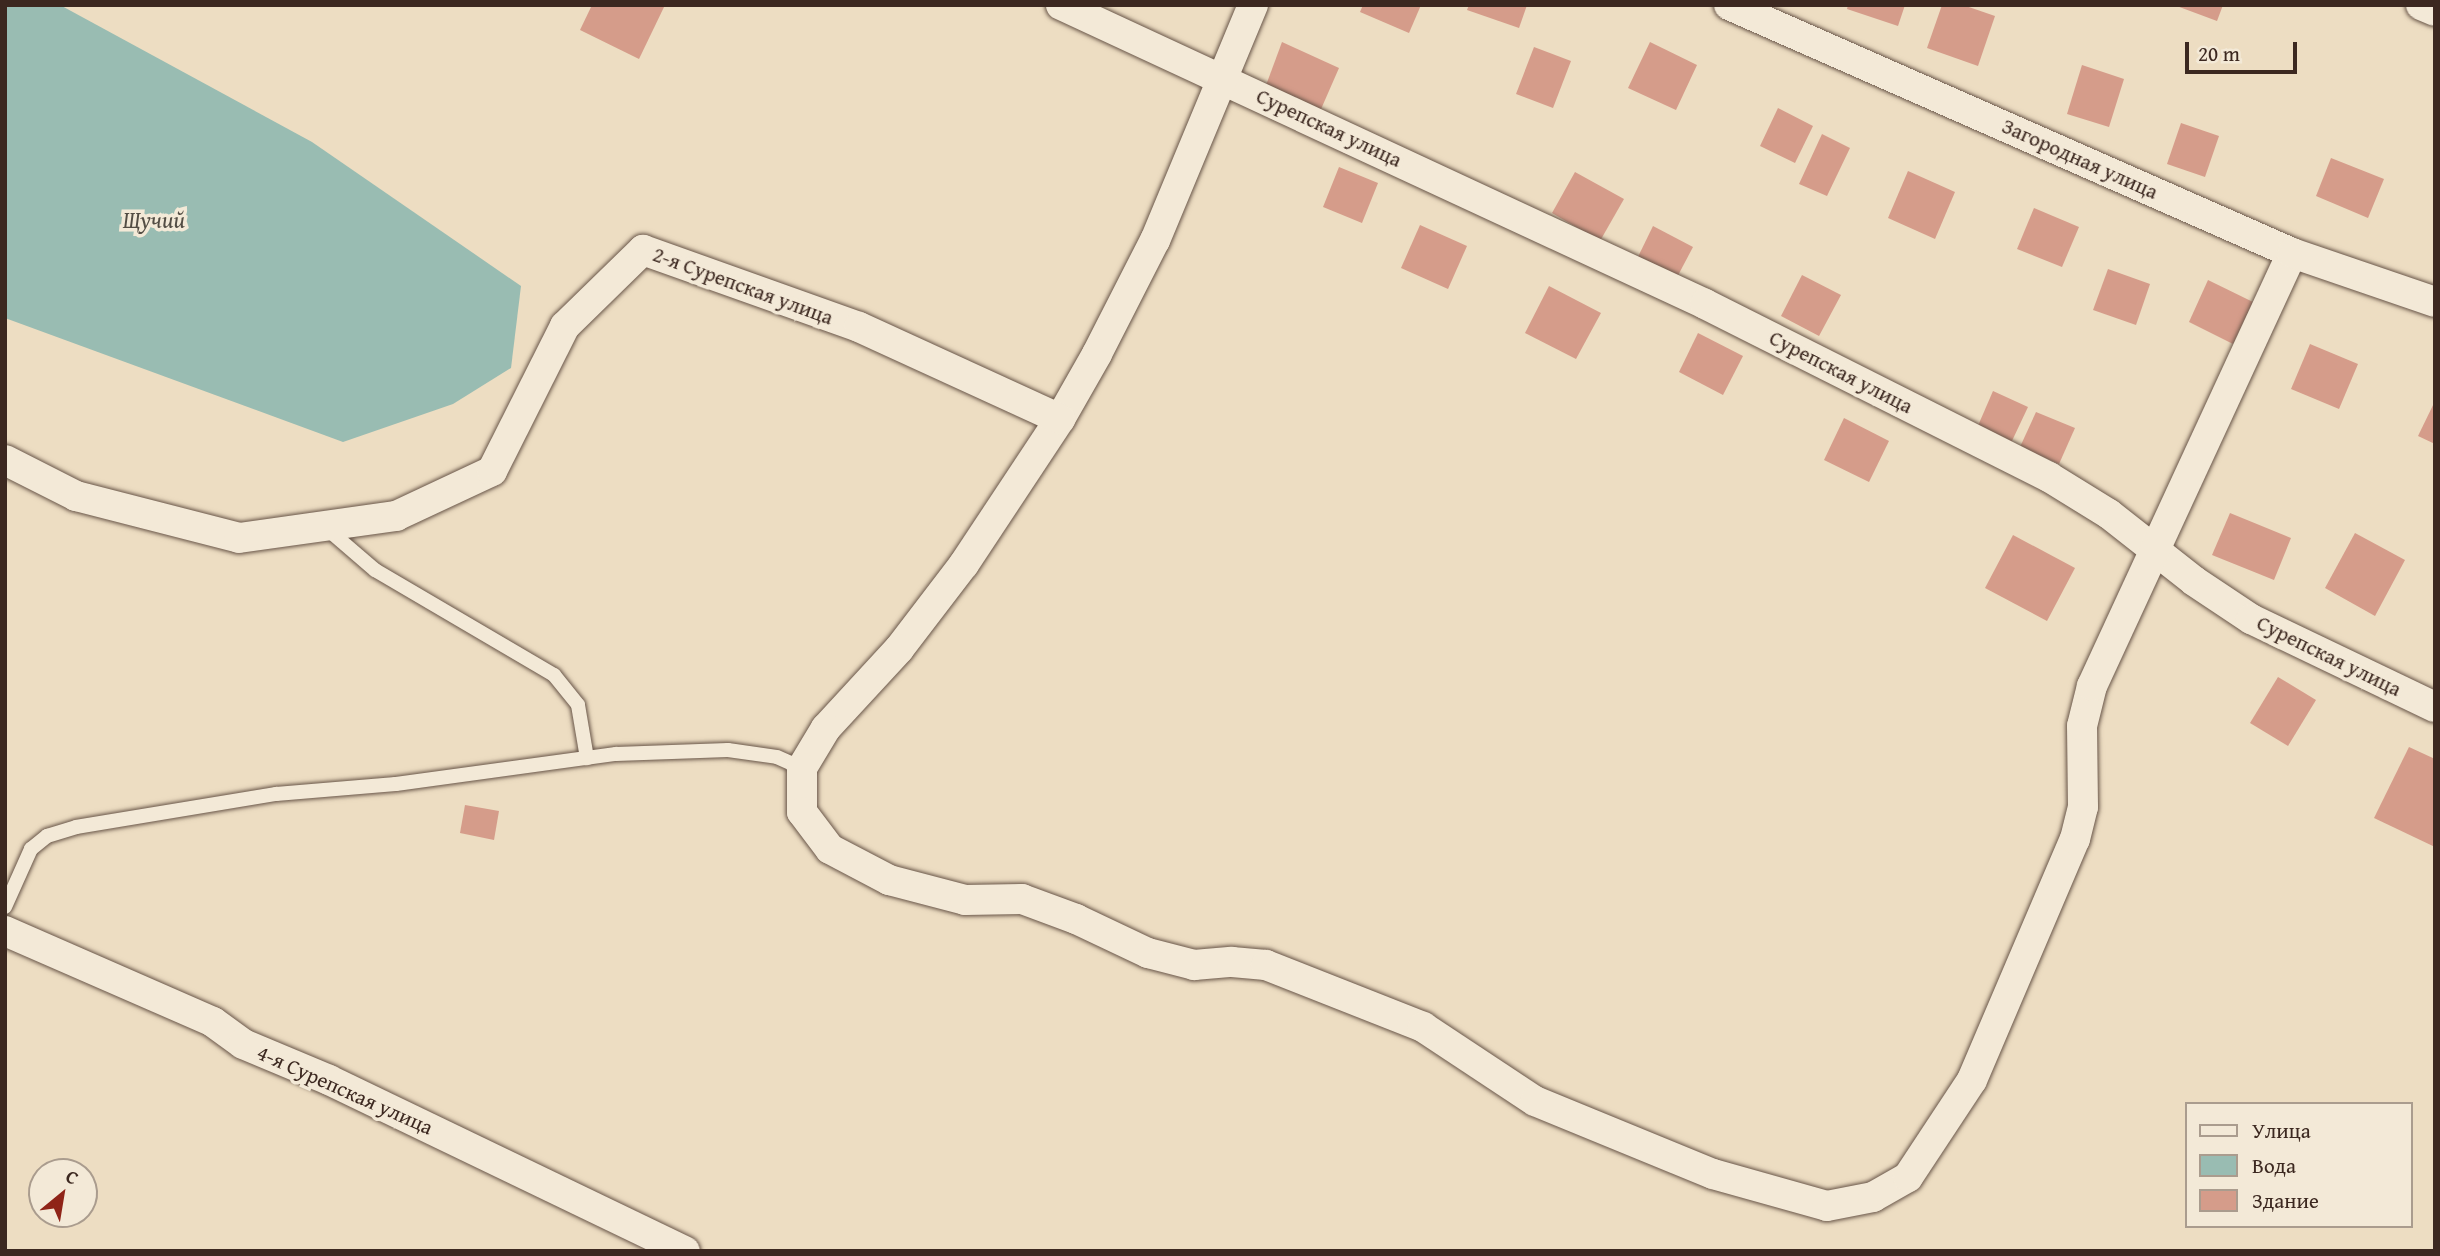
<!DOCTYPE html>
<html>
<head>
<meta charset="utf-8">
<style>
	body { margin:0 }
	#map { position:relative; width:2440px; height:1256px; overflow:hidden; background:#edddc2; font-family:"Gentium Book Plus",serif }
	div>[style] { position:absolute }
	.water>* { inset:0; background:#99bcb2 }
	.building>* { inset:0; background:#d59c8a }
	.roads { filter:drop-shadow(0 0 2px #685548) drop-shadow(0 0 2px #685548) }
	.service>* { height:14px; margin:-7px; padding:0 7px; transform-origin:7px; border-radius:7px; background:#f3e9d7 }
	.minor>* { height:30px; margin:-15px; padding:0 15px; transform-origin:15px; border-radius:15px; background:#f3e9d7 }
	span { translate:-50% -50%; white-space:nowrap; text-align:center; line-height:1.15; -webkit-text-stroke:7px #f3e9d7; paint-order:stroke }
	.street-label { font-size:21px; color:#3c2820 }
	.water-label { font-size:23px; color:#534d44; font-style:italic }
	.frame { position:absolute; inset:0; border:7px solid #3c2820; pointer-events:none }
	.legend { position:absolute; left:2185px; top:1102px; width:228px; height:126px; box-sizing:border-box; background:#f3e9d7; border:2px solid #aa9c8e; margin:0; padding:9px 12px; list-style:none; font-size:21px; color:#3c2820 }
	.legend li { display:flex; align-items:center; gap:14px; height:35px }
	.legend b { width:35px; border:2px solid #aa9c8e }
	.north { position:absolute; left:28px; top:1158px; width:70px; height:70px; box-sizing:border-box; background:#f3e9d7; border:2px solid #aa9c8e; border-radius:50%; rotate:30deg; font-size:19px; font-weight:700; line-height:28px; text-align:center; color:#3c2820 }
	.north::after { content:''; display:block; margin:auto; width:24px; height:32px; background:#8f2418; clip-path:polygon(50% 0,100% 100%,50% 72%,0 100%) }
	.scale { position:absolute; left:2185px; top:42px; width:112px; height:32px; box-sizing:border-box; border:4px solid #3c2820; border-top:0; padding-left:9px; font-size:21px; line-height:24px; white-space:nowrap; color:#3c2820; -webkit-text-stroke:5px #f3e9d7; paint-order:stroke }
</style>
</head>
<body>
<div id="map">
	<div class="water">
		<div style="clip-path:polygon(5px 5px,60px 5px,312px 142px,521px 286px,511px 368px,453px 404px,343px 442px,5px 318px)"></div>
	</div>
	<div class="building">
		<div style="clip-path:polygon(592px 5px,665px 5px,639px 59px,580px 30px)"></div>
		<div style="clip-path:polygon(1363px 5px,1421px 5px,1409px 33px,1360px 12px)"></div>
		<div style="clip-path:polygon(1469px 5px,1527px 5px,1519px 28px,1467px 10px)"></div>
		<div style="clip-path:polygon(1848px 5px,1905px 5px,1898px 26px,1847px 9px)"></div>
		<div style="clip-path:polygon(1942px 5px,1963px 5px,1995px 16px,1978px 66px,1927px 48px)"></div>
		<div style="clip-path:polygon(2174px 5px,2223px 5px,2217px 21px)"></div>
		<div style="clip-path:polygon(1282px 42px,1339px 68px,1318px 116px,1265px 88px)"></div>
		<div style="clip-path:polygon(1650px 42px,1697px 65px,1676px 110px,1628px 88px)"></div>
		<div style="clip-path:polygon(1534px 47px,1571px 61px,1553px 108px,1516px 94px)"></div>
		<div style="clip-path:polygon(2082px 65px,2124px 79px,2109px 127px,2067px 114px)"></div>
		<div style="clip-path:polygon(1778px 108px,1813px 126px,1795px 163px,1760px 146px)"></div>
		<div style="clip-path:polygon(2181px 123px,2219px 136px,2205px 177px,2167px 164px)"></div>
		<div style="clip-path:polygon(1822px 134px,1850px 148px,1827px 196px,1799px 184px)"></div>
		<div style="clip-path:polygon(2331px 158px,2384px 179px,2368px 218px,2316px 196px)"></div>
		<div style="clip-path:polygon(1339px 167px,1378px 183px,1362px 223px,1323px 207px)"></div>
		<div style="clip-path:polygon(1908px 171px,1955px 192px,1935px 239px,1888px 218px)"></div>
		<div style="clip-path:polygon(1575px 172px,1624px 199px,1600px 241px,1552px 213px)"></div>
		<div style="clip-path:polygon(2034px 208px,2079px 227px,2062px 267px,2017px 249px)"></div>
		<div style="clip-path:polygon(1420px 225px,1467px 246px,1448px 289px,1401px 268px)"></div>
		<div style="clip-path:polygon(1653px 226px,1693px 247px,1674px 283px,1635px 263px)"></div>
		<div style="clip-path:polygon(2108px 269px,2150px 284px,2136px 325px,2093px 310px)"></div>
		<div style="clip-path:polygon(1802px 275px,1841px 295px,1819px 336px,1781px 316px)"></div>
		<div style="clip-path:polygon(2208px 280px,2253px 302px,2233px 344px,2189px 322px)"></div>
		<div style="clip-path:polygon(1549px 286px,1601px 313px,1576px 359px,1525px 333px)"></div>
		<div style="clip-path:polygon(1698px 333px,1743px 356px,1723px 395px,1679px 372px)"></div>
		<div style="clip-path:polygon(2310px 344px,2358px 364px,2339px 409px,2291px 389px)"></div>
		<div style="clip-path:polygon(1993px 391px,2028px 407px,2011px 443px,1977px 428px)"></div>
		<div style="clip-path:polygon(2435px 401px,2435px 444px,2418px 436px)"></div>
		<div style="clip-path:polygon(2036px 412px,2075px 428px,2059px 464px,2020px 447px)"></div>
		<div style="clip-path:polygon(1844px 418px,1889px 441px,1869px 482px,1824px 460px)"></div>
		<div style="clip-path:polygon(2230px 513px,2291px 538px,2274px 580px,2212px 555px)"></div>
		<div style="clip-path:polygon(2355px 533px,2405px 560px,2375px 616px,2325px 588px)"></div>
		<div style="clip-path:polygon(2013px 535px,2075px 568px,2047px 621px,1985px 588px)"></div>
		<div style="clip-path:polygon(2278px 677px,2316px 700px,2288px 746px,2250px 723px)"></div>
		<div style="clip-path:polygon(2409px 747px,2435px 759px,2435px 847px,2374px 818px)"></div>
		<div style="clip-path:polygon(465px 805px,499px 811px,494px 840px,460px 833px)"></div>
	</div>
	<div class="roads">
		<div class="service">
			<div style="left:325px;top:527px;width:66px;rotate:40.7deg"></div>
			<div style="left:375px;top:570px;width:208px;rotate:30.4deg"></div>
			<div style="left:554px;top:675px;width:38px;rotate:51deg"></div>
			<div style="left:578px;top:705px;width:54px;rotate:80.4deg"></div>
			<div style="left:5px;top:907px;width:64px;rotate:-65.9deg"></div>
			<div style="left:31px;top:849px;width:21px;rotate:-39deg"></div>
			<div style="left:47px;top:836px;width:30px;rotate:-17deg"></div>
			<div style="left:76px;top:827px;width:203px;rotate:-9.4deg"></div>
			<div style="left:276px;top:794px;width:120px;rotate:-4.8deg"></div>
			<div style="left:396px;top:784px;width:222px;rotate:-7.8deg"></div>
			<div style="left:616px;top:754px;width:112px;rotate:-2deg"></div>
			<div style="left:728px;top:750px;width:49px;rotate:8.1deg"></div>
			<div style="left:777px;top:757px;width:27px;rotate:24deg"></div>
		</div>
		<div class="minor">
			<div style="left:1061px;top:5px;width:710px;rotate:24.9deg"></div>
			<div style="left:1705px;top:304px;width:385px;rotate:26.7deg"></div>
			<div style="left:2049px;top:477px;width:70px;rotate:31.7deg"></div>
			<div style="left:2109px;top:514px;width:108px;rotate:38.2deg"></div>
			<div style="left:2194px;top:581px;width:69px;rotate:33.7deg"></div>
			<div style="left:2251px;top:619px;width:204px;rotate:25.6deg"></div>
			<div style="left:1253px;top:5px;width:255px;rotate:112.6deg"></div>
			<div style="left:1155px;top:240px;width:128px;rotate:117deg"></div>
			<div style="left:1097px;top:354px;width:75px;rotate:119.6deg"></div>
			<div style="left:1060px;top:419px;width:174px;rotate:123.5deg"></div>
			<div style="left:964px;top:564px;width:107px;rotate:127.4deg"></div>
			<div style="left:899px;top:649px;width:108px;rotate:132.7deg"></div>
			<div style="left:826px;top:728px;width:47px;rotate:121deg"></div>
			<div style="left:802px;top:768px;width:44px;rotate:90deg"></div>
			<div style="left:802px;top:812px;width:46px;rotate:52.9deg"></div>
			<div style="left:830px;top:849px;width:67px;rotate:27.7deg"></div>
			<div style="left:889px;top:880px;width:79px;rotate:14.7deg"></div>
			<div style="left:965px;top:900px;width:57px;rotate:-1deg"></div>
			<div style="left:1022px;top:899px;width:58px;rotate:20.3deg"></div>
			<div style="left:1076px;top:919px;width:80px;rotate:25.3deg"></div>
			<div style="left:1148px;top:953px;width:48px;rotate:14.6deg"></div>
			<div style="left:1194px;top:965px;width:38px;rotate:-5deg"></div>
			<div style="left:1232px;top:962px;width:34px;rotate:5deg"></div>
			<div style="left:1266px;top:965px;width:169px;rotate:21.5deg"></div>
			<div style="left:1423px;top:1027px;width:134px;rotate:33.5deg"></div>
			<div style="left:1535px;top:1101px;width:192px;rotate:22.3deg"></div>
			<div style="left:1713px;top:1174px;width:118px;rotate:15.7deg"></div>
			<div style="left:1827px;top:1206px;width:47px;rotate:-11.1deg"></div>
			<div style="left:1873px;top:1197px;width:40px;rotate:-29.7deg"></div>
			<div style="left:1908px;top:1177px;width:116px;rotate:-56.6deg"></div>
			<div style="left:1972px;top:1080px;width:262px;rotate:-66.9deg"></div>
			<div style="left:2075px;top:839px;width:33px;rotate:-76deg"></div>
			<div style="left:2083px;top:807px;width:81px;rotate:-90.7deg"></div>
			<div style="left:2082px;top:726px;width:41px;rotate:-76deg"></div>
			<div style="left:2092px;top:686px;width:477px;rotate:-65.2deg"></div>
			<div style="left:1729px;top:5px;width:615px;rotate:23.77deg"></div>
			<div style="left:2292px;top:253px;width:151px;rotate:18.9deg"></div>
			<div style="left:2421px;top:5px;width:15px;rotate:23deg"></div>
			<div style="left:5px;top:460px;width:80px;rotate:26.9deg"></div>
			<div style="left:76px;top:496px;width:168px;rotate:14.4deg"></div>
			<div style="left:239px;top:538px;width:159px;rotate:-8deg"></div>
			<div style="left:396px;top:516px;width:106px;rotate:-25.1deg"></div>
			<div style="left:492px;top:471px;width:162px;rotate:-63.3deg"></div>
			<div style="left:565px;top:326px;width:109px;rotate:-44.3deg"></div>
			<div style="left:643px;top:250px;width:229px;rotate:19.6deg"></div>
			<div style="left:859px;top:327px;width:221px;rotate:24.6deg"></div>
			<div style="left:5px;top:931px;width:227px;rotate:23.6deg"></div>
			<div style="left:213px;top:1022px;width:37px;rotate:36deg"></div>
			<div style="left:243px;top:1044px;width:93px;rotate:22.7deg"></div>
			<div style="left:329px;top:1080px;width:395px;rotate:25.7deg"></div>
		</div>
	</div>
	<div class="street-label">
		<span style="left:1329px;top:128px;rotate:25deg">Сурепская улица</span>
		<span style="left:2080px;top:159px;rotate:24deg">Загородная улица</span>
		<span style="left:743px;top:286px;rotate:20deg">2-я Сурепская улица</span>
		<span style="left:1841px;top:372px;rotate:27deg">Сурепская улица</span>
		<span style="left:2329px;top:656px;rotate:26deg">Сурепская улица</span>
		<span style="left:345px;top:1090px;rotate:24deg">4-я Сурепская улица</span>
	</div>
	<div class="water-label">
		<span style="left:154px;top:220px">Щучий</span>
	</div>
	<div class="frame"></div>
	<ul class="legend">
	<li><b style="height:9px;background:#f3e9d7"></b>Улица</li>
	<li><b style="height:19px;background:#99bcb2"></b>Вода</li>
	<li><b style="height:19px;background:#d59c8a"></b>Здание</li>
	</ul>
	<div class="north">С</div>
	<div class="scale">20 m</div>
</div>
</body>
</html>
